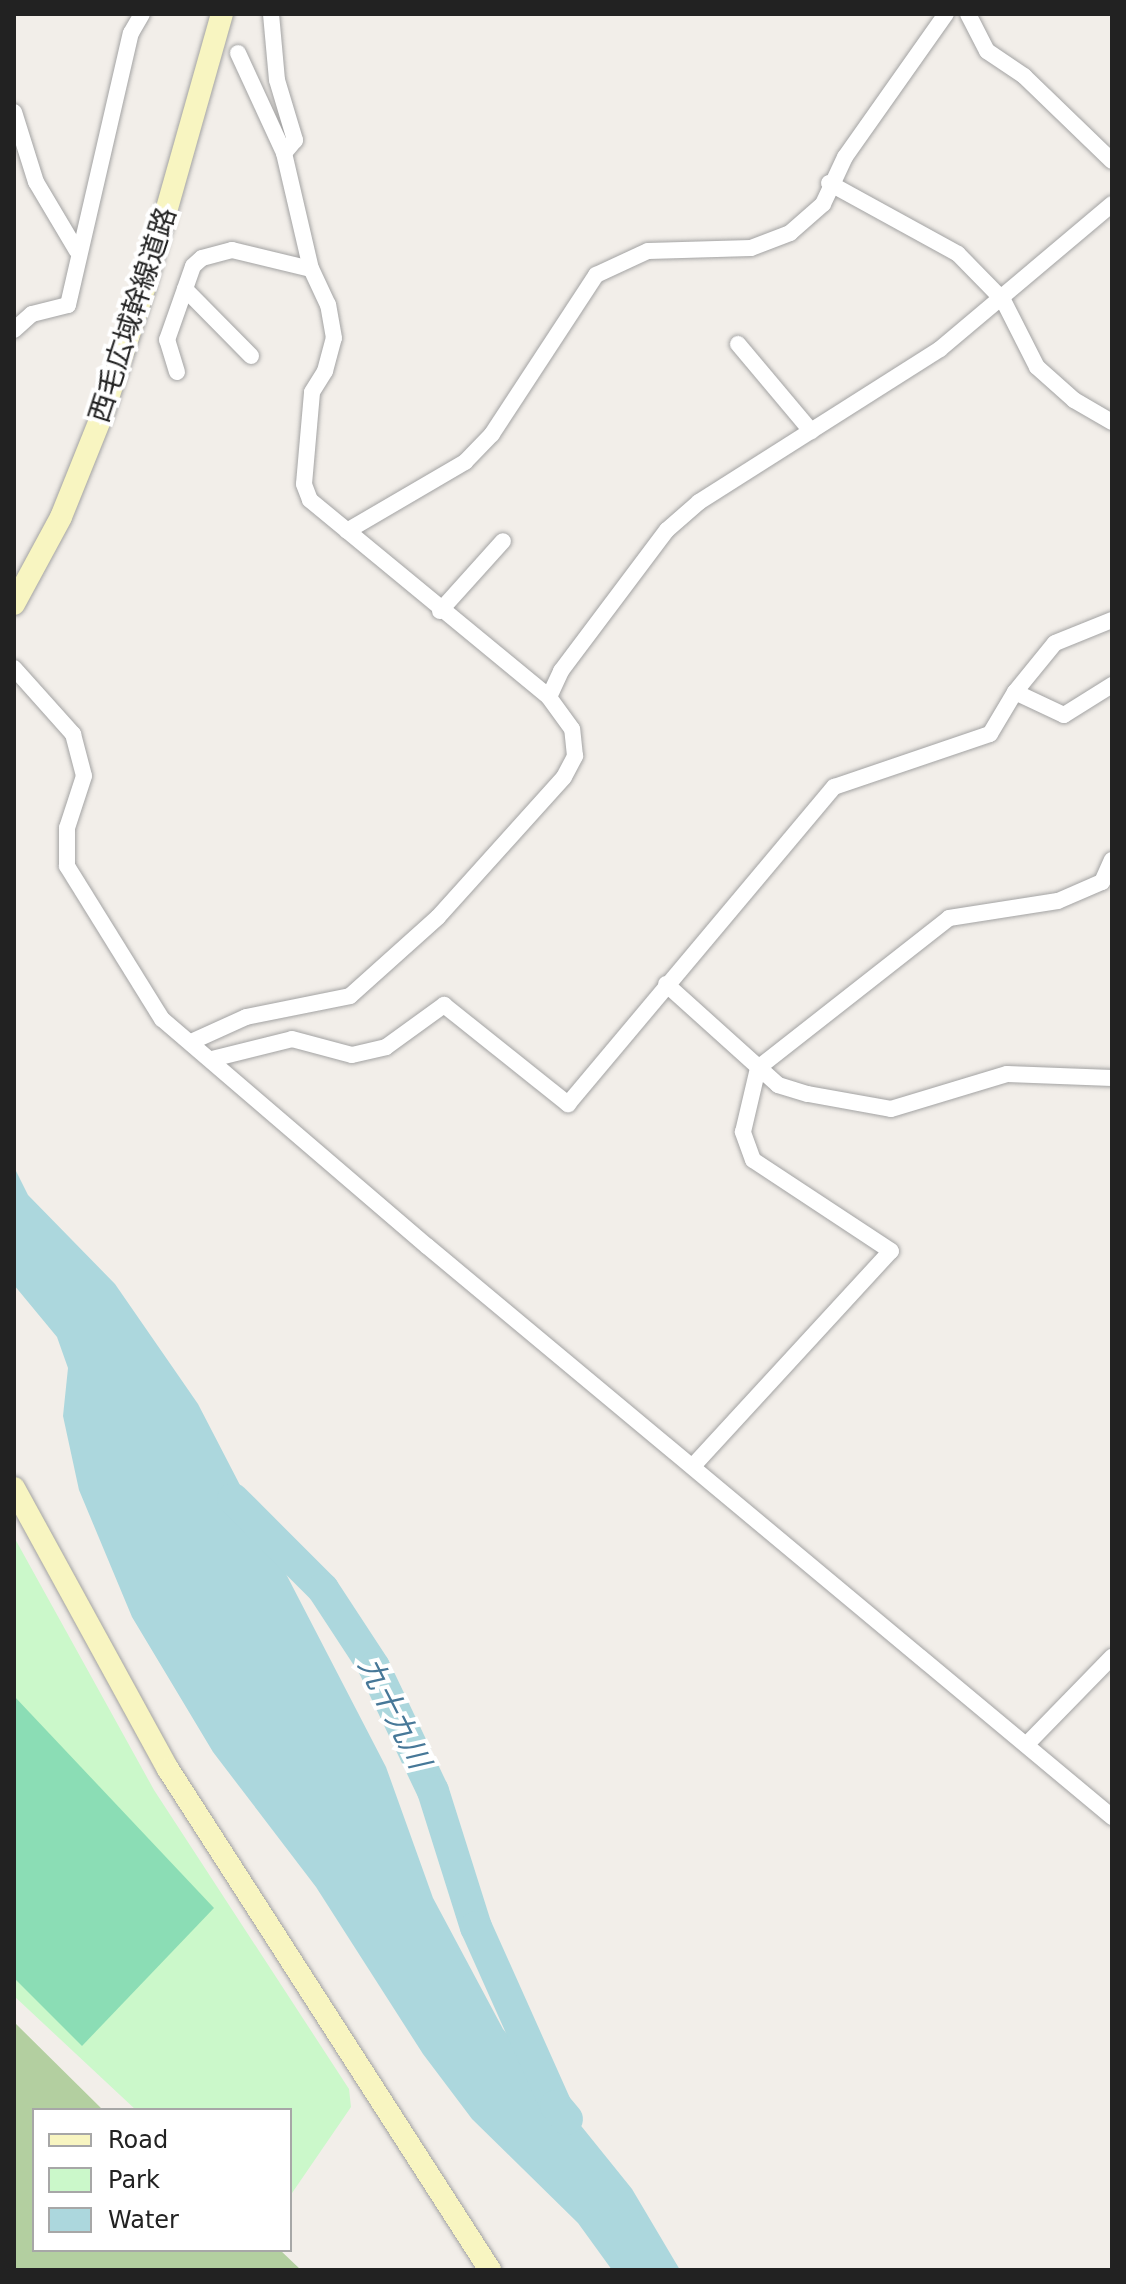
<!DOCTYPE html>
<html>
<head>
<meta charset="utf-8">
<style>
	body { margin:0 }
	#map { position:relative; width:1126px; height:2284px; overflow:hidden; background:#f2eee9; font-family:"DejaVu Sans","Noto Sans JP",sans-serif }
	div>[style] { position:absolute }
	.forest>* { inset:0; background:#b3cfa0 }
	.park>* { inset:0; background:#cbf8ca }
	.pitch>* { inset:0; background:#8bddb5 }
	.water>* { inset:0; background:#acd7dd }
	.river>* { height:32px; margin:-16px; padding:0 16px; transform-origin:16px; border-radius:16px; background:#acd7dd }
	.roads { filter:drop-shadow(0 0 2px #a3a3a3) drop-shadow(0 0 2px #a3a3a3) }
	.street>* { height:16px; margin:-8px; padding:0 8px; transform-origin:8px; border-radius:8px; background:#fff }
	.secondary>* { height:22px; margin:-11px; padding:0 11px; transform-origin:11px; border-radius:11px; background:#f8f5c1 }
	span { translate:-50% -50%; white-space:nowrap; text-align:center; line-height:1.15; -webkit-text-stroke:8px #fff; paint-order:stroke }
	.street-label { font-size:28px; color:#222 }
	.water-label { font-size:30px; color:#477898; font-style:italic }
	.frame { position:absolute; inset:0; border:16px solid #222; pointer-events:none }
	.legend { position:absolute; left:32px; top:2108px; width:260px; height:144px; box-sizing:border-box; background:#fff; border:2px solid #a7a7a7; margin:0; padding:10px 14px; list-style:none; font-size:24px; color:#222 }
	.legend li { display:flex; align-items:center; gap:16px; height:40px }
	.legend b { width:40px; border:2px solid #a7a7a7 }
</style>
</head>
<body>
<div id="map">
	<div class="forest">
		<div style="clip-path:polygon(14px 2022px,103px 2110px,34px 2110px,34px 2250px,280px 2250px,301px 2270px,14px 2270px)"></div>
	</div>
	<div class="park">
		<div style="clip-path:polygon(14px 1537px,154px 1790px,349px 2089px,351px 2107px,290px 2196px,290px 2110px,136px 2110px,14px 1996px)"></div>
	</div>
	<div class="pitch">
		<div style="clip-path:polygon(14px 1696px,214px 1908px,82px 2046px,14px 1978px)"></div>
	</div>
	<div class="water">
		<div style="clip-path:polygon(14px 1167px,28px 1195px,115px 1284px,198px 1404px,386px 1767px,433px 1898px,503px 2029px,632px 2189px,680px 2270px,612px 2270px,578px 2223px,472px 2119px,423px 2054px,316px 1887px,213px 1752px,132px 1617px,79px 1490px,63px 1416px,68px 1368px,57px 1337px,14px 1285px)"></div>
	</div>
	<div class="river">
		<div style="left:233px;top:1499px;width:127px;rotate:45deg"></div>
		<div style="left:323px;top:1589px;width:93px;rotate:56.8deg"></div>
		<div style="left:374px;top:1667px;width:137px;rotate:64.6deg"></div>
		<div style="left:433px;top:1791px;width:143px;rotate:72.5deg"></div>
		<div style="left:476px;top:1927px;width:196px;rotate:65.9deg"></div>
		<div style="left:556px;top:2106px;width:17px;rotate:50deg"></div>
	</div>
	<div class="roads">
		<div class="street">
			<div style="left:271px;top:14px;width:66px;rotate:84.8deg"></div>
			<div style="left:277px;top:80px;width:63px;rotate:73.3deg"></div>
			<div style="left:295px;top:140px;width:17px;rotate:130deg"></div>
			<div style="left:968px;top:14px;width:42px;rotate:62.8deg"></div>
			<div style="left:987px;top:51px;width:45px;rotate:34deg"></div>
			<div style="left:1024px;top:76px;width:122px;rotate:44deg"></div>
			<div style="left:14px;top:112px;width:73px;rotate:72.6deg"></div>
			<div style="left:36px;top:182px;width:80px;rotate:59.3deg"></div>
			<div style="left:829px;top:183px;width:147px;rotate:28.8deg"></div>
			<div style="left:958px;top:254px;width:64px;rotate:45.6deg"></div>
			<div style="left:1003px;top:300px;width:75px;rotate:63.1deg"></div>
			<div style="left:1037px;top:367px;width:50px;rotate:41.7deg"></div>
			<div style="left:1074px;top:400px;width:44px;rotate:30.1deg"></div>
			<div style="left:185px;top:289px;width:94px;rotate:45.4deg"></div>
			<div style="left:14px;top:330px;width:24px;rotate:-42deg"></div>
			<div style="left:32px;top:314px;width:37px;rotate:-14deg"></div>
			<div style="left:68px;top:305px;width:279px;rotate:-77deg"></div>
			<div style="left:131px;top:33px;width:22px;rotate:-60deg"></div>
			<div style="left:738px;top:344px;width:114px;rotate:50deg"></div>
			<div style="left:177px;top:372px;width:34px;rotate:-107deg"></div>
			<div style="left:167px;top:340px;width:78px;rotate:-70.6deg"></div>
			<div style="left:193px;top:266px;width:12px;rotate:-42deg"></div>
			<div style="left:202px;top:258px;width:31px;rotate:-15deg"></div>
			<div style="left:232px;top:250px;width:81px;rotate:13.5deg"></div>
			<div style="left:347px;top:531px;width:137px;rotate:-30.3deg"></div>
			<div style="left:465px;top:462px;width:39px;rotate:-46deg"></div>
			<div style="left:492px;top:434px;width:190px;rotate:-56.8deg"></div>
			<div style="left:596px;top:275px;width:57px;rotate:-24.8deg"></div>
			<div style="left:648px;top:251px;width:103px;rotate:-1.7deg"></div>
			<div style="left:751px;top:248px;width:42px;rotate:-21deg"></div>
			<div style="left:790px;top:233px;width:44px;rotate:-41.3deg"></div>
			<div style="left:823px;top:204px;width:52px;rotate:-64.9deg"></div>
			<div style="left:845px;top:157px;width:175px;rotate:-54.8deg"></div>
			<div style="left:440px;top:611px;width:94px;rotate:-48deg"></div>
			<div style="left:14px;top:668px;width:89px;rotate:48.2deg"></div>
			<div style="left:73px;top:734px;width:43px;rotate:75.3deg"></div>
			<div style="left:84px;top:776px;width:55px;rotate:108.1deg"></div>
			<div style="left:67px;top:828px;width:38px;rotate:90deg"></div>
			<div style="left:67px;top:866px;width:180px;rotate:58.2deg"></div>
			<div style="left:162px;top:1019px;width:349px;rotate:40.6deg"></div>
			<div style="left:427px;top:1246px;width:892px;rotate:39.81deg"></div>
			<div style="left:1015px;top:692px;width:54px;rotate:25.1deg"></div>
			<div style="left:1064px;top:715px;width:57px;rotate:-32deg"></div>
			<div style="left:549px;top:697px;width:29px;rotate:-65deg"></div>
			<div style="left:561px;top:671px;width:176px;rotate:-53.1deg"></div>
			<div style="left:667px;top:530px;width:43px;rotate:-41.2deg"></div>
			<div style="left:699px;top:502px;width:285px;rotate:-32.4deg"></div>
			<div style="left:940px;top:349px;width:225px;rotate:-40.1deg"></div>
			<div style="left:666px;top:984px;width:151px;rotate:42deg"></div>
			<div style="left:778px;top:1085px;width:31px;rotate:17deg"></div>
			<div style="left:808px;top:1094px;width:84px;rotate:10.2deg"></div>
			<div style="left:891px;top:1109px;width:121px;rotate:-16.8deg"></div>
			<div style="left:1007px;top:1074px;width:105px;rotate:2.2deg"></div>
			<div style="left:191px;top:1042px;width:60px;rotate:-24.4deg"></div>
			<div style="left:246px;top:1017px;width:106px;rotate:-11.4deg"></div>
			<div style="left:350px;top:996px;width:118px;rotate:-41.9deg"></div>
			<div style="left:438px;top:917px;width:188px;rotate:-48deg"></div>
			<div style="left:564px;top:777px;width:24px;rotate:-62deg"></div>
			<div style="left:575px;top:756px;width:27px;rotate:-96deg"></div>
			<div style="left:572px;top:729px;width:39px;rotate:-126deg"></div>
			<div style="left:549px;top:697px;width:310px;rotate:-140.5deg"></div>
			<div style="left:310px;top:500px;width:17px;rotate:-111deg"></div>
			<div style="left:304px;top:484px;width:92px;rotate:-85deg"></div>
			<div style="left:312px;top:392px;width:25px;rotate:-58deg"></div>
			<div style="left:325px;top:371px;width:34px;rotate:-75deg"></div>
			<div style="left:334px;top:338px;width:34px;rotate:-100deg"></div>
			<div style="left:328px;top:305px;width:40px;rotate:-115deg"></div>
			<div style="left:311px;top:269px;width:119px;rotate:-103.1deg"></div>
			<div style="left:284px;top:153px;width:110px;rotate:-114.7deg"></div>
			<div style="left:212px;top:1059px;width:82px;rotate:-14deg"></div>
			<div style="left:292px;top:1039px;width:62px;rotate:14.9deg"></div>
			<div style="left:352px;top:1055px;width:35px;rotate:-13deg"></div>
			<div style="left:386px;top:1047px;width:72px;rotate:-35.9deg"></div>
			<div style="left:444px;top:1005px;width:159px;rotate:38.6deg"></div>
			<div style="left:568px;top:1104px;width:414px;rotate:-50deg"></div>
			<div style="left:834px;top:787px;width:165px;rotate:-18.8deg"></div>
			<div style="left:990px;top:734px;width:49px;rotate:-59.2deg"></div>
			<div style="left:1015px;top:692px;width:63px;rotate:-50.8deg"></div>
			<div style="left:1055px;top:643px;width:61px;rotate:-22deg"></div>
			<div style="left:693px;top:1466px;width:292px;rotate:-47.4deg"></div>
			<div style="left:891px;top:1251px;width:165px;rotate:-146.6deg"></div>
			<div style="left:753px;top:1160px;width:30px;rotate:-110deg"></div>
			<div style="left:743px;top:1132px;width:66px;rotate:-76.8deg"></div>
			<div style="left:758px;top:1068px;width:243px;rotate:-38.1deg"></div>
			<div style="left:949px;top:918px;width:110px;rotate:-8.9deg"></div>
			<div style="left:1058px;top:901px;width:48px;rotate:-23.4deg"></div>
			<div style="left:1102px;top:882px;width:24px;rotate:-66deg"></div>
			<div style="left:1027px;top:1744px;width:122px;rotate:-45.7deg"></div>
		</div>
		<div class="secondary">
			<div style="left:14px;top:604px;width:99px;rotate:-61.6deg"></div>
			<div style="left:61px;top:517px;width:115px;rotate:-68.1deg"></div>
			<div style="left:104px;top:410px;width:131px;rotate:-71.7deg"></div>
			<div style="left:145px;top:286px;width:283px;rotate:-74.2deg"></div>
			<div style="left:14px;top:1488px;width:320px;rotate:61.3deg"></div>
			<div style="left:168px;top:1769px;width:596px;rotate:57.27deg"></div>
		</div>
	</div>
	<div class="street-label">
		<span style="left:133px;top:315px;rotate:-72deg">西毛広域幹線道路</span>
	</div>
	<div class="water-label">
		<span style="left:394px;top:1713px;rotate:63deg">九十九川</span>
	</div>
	<div class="frame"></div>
	<ul class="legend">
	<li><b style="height:10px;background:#f8f5c1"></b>Road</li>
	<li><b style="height:22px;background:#cbf8ca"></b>Park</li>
	<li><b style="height:22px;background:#acd7dd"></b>Water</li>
	</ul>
</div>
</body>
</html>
